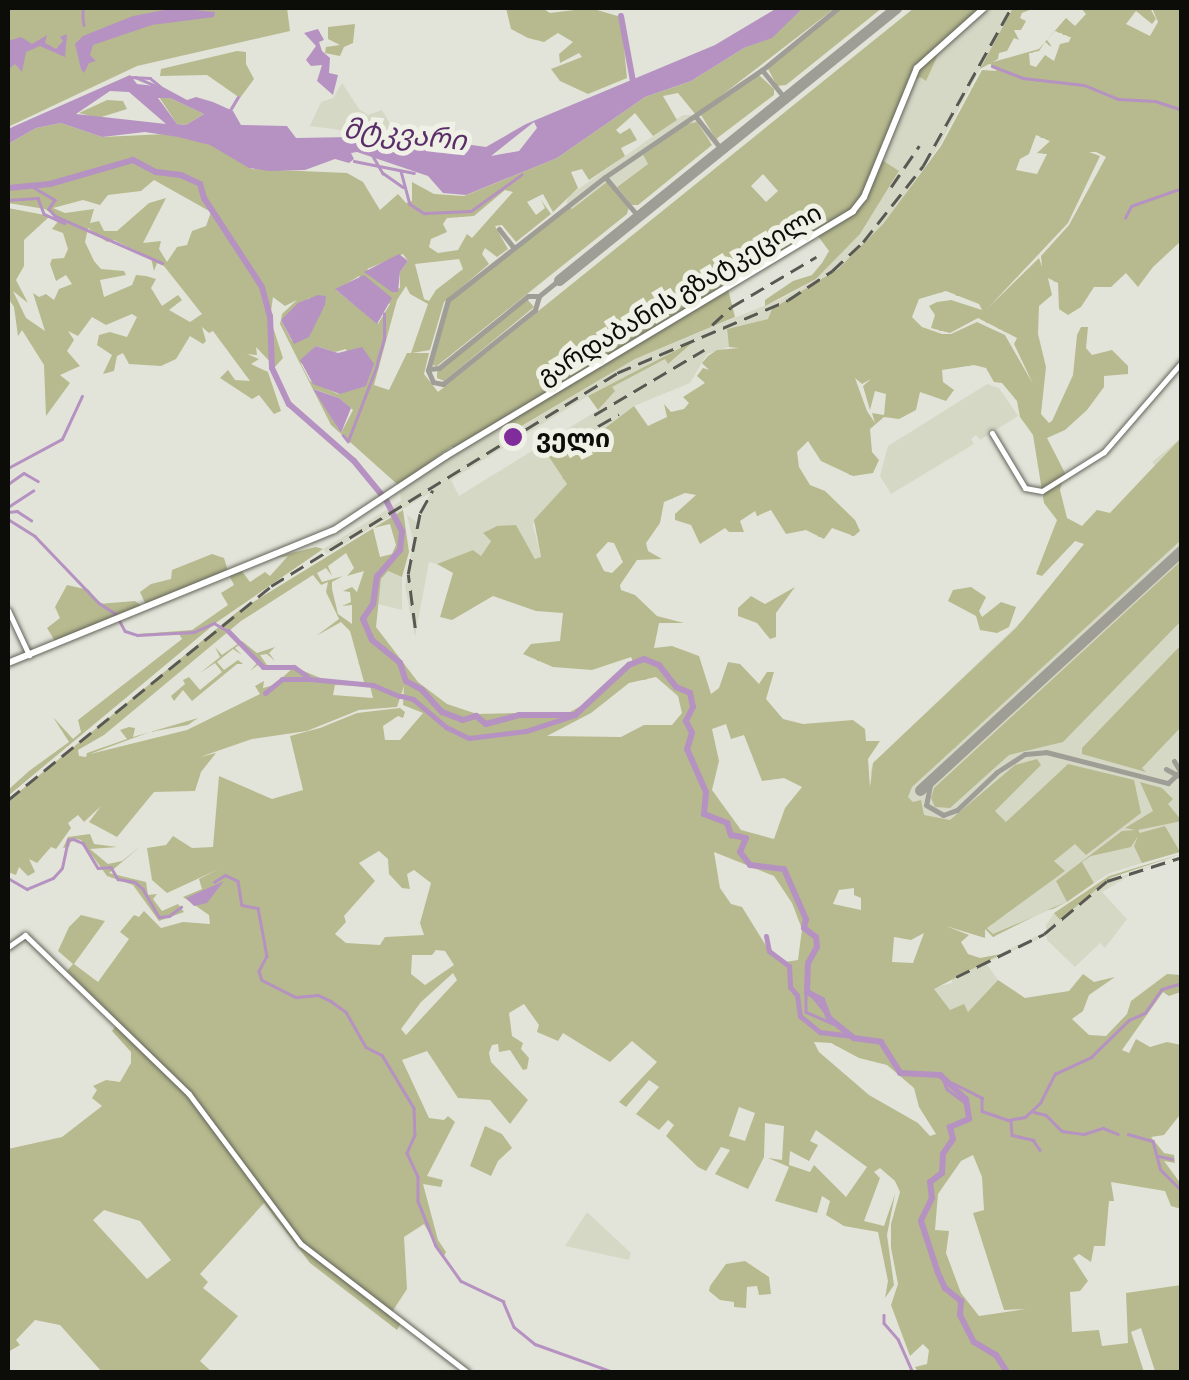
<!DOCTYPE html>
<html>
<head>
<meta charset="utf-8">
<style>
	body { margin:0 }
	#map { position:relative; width:1189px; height:1380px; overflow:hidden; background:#e3e4d9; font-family:Barlow,"Noto Sans Georgian",sans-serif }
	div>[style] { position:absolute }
	.built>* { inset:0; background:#d6d8c6 }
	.green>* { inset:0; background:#b7ba8e }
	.water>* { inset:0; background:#b592c1 }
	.stream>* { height:2.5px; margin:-1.25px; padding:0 1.25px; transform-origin:1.25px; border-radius:1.25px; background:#b592c1 }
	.canal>* { height:5px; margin:-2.5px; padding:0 2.5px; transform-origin:2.5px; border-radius:2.5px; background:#b592c1 }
	.river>* { height:6px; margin:-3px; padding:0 3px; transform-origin:3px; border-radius:3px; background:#b592c1 }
	.taxiway>* { height:5px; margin:-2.5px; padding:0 2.5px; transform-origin:2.5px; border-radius:2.5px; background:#9e9e96 }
	.runway>* { height:11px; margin:-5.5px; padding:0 5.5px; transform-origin:5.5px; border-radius:5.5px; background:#9e9e96 }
	.roads { filter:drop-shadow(0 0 2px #62635a) drop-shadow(0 0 2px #62635a) }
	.tertiary>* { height:5px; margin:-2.5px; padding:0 2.5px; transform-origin:2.5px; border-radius:2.5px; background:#fff }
	.secondary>* { height:6px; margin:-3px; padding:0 3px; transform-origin:3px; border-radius:3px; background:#fff }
	.rail>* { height:2.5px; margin-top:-1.25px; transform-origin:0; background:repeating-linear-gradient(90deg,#595953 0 15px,transparent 0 23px) }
	.dots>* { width:28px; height:28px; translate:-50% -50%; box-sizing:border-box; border:5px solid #f0f1e6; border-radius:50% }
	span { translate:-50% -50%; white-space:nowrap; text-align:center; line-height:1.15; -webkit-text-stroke:10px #f0f1e6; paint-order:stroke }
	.street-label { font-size:25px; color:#0c0c09 }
	.poi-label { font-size:25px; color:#0c0c09; font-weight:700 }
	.left { translate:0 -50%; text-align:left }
	.water-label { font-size:28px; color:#5a2e69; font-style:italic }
	.frame { position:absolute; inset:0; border:10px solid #0c0c09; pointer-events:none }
</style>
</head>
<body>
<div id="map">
	<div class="built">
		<div style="clip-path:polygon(evenodd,990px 8px,1013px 8px,939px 146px,883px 225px,847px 261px,803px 294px,772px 309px,768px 319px,727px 329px,729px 347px,707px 354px,690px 383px,634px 406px,579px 448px,559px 458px,547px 454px,567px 484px,533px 525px,541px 557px,536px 560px,515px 525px,483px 534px,491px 540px,481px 556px,473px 550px,437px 564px,429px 562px,415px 637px,405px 587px,413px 541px,407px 515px,418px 523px,430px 493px,327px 554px,323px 549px,401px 501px,400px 493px,413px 478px,507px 422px,514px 431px,635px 359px,783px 298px,816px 279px,860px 234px,899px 172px,881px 160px,915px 81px,920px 76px,925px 80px,941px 48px,990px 8px,691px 343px,668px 364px,665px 358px,612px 387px,614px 392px,598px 410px,459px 496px,451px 480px,588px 396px,691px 343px)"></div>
		<div style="clip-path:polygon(342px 83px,359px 109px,368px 115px,382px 110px,396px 134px,354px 138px,347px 131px,310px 126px,321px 102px,333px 98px)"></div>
		<div style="clip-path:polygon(683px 115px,696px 115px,719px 140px,712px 145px,713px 141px,643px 156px,648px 164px,613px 189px,607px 183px,572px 209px,566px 202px,570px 195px)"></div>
		<div style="clip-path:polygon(987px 384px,999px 388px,1018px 416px,980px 440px,976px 435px,971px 439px,974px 444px,891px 494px,880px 476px,888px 446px)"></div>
		<div style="clip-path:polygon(1181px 438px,1181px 851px,1110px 873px,1094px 883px,1082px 862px,1067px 902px,993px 935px,988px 928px,983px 931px,912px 851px,870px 773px,873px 763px,1032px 611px,1092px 535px,1082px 526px,1097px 510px,1110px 513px,1155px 465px,1152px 462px)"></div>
		<div style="clip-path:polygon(387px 571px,402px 577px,402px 610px,378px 604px,381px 579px)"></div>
		<div style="clip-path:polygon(1181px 855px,1132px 874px,1102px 892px,1127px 919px,1105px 948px,1100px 943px,1075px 967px,1047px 940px,1046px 925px,1054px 913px,1060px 920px,1098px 885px)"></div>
		<div style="clip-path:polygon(1043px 933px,1037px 940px,986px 963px,998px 980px,968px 1012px,950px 1010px,936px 996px,933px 988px,952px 983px,952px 977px)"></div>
		<div style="clip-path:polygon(587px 1212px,631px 1253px,629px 1260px,565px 1246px)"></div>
	</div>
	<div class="green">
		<div style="clip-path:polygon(8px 8px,287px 8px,290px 31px,137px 66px,8px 127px)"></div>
		<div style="clip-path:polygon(506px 8px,542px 8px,550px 13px,590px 8px,621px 17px,627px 78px,588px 94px,560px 81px,551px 69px,582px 57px,579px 53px,560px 63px,559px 54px,573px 42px,558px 33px,544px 42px,528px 38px,511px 29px)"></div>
		<div style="clip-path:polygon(evenodd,803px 8px,835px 8px,696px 115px,678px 93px,663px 96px,677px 120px,653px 136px,635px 113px,616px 130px,620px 134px,630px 128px,637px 140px,621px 148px,625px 156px,589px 180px,582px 169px,571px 172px,578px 188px,553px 212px,543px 194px,527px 202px,536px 215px,545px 208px,541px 200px,551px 214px,516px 242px,502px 225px,495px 226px,508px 249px,497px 257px,485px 248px,482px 254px,489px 264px,444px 302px,430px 350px,412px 353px,429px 353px,424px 374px,438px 392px,914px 8px,982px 8px,916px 67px,858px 205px,457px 448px,451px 447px,407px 479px,397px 484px,331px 425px,280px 324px,282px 314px,297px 300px,285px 306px,273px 297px,270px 318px,283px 358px,275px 367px,256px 347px,257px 355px,247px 354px,259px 359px,251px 364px,268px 372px,281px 411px,274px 414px,259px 395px,252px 399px,220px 378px,228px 370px,235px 380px,250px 381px,213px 331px,209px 333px,202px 327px,206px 341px,203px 344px,190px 336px,176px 359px,161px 366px,129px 364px,123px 353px,117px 356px,114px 371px,103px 374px,112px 355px,97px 345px,99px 335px,110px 332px,127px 337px,137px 317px,132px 314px,106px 325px,92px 317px,78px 336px,68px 331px,74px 340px,67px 351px,80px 366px,60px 375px,70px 383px,46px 416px,44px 365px,22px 330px,18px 336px,14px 307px,8px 298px,8px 208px,50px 216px,24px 240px,24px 266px,16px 280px,28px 303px,13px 291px,26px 318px,45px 331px,33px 293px,39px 297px,46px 294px,54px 300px,59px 289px,72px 284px,66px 275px,56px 281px,50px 264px,52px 259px,64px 258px,68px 249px,63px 233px,52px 229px,60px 219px,45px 209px,8px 203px,8px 144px,36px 128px,61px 123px,102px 137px,166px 134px,210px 144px,252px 169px,347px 173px,363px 182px,380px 210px,398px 194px,406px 203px,412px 201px,412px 182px,434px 194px,464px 196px,557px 158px,645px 97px,691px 81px,744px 48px,772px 37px,803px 8px,763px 174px,778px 191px,766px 202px,751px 186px,763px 174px,803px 8px,154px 180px,211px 212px,206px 226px,192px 231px,187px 245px,177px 247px,167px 262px,159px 249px,161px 241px,143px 243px,166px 198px,149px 203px,117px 231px,104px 231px,99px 221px,90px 223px,94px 209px,65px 213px,53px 208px,83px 200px,100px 205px,108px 195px,141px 191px,154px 180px,803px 8px,505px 190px,513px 192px,472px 238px,467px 234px,458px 250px,438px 253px,429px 247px,431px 239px,447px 232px,443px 224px,447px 218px,474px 216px,505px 190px,803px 8px,88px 228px,107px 242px,114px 240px,151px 258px,154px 271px,157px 263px,164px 266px,202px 314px,190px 322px,169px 310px,182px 300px,178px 295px,162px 306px,151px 288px,156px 279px,146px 276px,136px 275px,132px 285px,104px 297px,100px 280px,126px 275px,124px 271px,101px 269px,94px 261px,85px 242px,88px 228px,803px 8px,403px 254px,408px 261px,400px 272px,400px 288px,393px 290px,367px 269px,403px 254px,803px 8px,459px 259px,463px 269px,436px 290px,429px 301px,424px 299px,415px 264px,459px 259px,803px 8px,359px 276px,390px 304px,378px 324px,336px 290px,359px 276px,803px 8px,406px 286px,410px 294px,428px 304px,411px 353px,407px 353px,389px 390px,374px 385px,397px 300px,406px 286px,803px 8px,309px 298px,325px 305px,312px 325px,292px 341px,281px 320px,309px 298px,803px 8px,316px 346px,335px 352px,346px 349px,354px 388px,338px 394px,310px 381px,301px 364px,316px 346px,803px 8px,314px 389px,339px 398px,353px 410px,341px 433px,314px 389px)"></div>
		<div style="clip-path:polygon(840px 8px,882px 8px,786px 85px,777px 86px,767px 67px)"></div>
		<div style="clip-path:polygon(988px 8px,941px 48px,926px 81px,920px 77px,915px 81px,882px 160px,899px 171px,860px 234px,816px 279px,765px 306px,765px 300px,793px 281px,812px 275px,822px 263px,829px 251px,818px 236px,865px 202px,921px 65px)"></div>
		<div style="clip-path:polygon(1013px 8px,1034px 8px,1022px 13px,1020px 18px,1026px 21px,1021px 30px,1014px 30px,1019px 40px,1014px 38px,1007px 51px,999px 53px,998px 59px,980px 69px)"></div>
		<div style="clip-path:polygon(evenodd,1081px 8px,1150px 8px,1156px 19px,1152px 24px,1136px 11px,1126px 24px,1150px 36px,1158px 22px,1152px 8px,1181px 8px,1181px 241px,1153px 267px,1138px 287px,1126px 273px,1111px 287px,1094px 287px,1081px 307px,1068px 315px,1059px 309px,1058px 283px,1048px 278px,1052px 295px,1039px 306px,1038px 334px,1046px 367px,1041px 414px,1049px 423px,1052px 421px,1073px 375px,1077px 335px,1081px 327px,1088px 327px,1086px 348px,1092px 355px,1112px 350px,1128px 366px,1128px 374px,1104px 376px,1104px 387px,1087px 410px,1065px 430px,1047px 438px,1065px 473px,1060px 490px,1067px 518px,1082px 526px,1097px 510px,1110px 513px,1181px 438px,1181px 540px,912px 787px,908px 797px,913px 802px,921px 800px,924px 815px,950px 820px,1015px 765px,1037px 759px,1041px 765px,995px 811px,1006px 822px,1068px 764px,1134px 780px,1141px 813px,1086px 855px,1075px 844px,1054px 861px,1065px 871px,987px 928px,993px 934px,1035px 916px,993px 937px,985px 929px,985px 938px,946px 926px,969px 935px,961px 942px,968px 954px,980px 958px,1001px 954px,934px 989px,950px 1010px,964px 1004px,968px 1012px,998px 980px,1025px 998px,1069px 991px,1083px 974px,1094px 982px,1115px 977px,1089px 995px,1083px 1011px,1072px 1019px,1089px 1035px,1106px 1036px,1127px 1014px,1131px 1001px,1167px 974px,1181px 975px,1181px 992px,1169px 996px,1163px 992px,1122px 1050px,1129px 1053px,1136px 1039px,1150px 1047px,1167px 1042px,1181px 1045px,1179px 1116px,1164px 1135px,1151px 1137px,1164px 1153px,1174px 1155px,1175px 1163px,1164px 1161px,1181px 1184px,1181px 1209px,1171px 1206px,1165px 1191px,1111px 1182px,1114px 1201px,1109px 1201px,1105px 1246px,1094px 1246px,1091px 1262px,1079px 1254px,1073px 1258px,1088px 1281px,1080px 1291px,1070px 1292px,1072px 1332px,1099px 1330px,1102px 1346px,1128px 1343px,1126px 1293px,1181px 1285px,1181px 1372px,1152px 1372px,1155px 1371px,1141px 1328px,1131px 1332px,1144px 1372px,918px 1372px,915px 1367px,927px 1364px,929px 1350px,923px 1344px,910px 1356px,891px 1305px,898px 1284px,891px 1248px,891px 1224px,900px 1192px,895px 1181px,880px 1168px,874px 1172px,880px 1178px,864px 1221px,884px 1226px,895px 1194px,887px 1235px,894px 1285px,885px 1298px,888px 1281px,878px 1232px,844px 1226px,826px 1215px,830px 1201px,822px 1196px,817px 1213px,775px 1201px,789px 1167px,768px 1158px,782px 1160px,784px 1126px,765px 1123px,764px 1157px,748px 1189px,715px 1174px,730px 1150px,721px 1147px,706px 1171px,698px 1167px,666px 1136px,674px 1125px,668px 1120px,659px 1130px,636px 1114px,659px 1087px,649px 1080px,626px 1107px,619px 1102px,657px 1062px,632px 1041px,610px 1062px,563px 1033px,558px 1041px,537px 1032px,539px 1025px,524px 1004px,509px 1013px,512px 1036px,523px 1043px,521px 1049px,529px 1058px,527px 1069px,523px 1070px,510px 1050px,499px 1052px,498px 1044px,492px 1045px,489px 1053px,491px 1062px,528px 1100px,510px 1124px,490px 1100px,458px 1098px,427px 1051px,402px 1060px,429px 1118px,444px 1120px,448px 1116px,455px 1122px,427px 1176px,443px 1180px,441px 1187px,423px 1184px,438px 1240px,446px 1252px,443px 1258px,424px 1224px,404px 1237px,407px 1289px,392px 1312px,303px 1243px,189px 1092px,67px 971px,73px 964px,58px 951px,69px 927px,81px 915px,105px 921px,74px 964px,98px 982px,129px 939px,120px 932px,134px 915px,139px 917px,144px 911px,161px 928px,183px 922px,210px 924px,209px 915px,183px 897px,202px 889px,199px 879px,219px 869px,167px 893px,152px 880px,147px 848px,166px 845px,173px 836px,192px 848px,213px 847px,219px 776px,272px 799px,303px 790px,290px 736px,320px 728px,357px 713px,400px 708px,405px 712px,403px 718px,398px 716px,383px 726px,385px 740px,400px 740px,423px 713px,403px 705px,404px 686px,397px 707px,359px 710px,307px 731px,252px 739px,200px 757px,216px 753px,201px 772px,195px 791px,154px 792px,117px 837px,89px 822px,101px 806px,84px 822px,78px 815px,68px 823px,71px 828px,56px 849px,51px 847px,37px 863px,29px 859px,35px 872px,28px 876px,19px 867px,16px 875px,8px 872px,8px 801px,237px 612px,403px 510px,409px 552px,402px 577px,388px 571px,381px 579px,376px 627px,418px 682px,447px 704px,477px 714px,570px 712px,590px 701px,633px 662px,631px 657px,592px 670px,553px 667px,523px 654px,531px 644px,560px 641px,563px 613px,536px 611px,493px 596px,452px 620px,440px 617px,453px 573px,437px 564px,473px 550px,481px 556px,491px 541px,483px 533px,497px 526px,516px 525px,535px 559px,541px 557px,534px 520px,567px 484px,547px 454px,554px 451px,560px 457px,579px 448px,634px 406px,648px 426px,667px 417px,664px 404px,671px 412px,684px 409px,689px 403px,683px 397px,705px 383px,697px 376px,703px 368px,709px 370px,702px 363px,708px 356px,717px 350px,739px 348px,729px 347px,727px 329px,768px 319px,772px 309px,838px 269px,883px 224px,941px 146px,982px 70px,998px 71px,989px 63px,1039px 49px,1066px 18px,1075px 26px,1086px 14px,1081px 8px,1055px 31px,1071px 37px,1069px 42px,1060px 44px,1054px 61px,1045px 55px,1036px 67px,1030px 65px,1029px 53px,1039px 51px,1045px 42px,1052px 47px,1047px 40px,1055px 31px,1081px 8px,1036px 135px,1050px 141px,1037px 153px,1047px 154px,1037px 174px,1016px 170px,1020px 159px,1029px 154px,1036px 135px,1081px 8px,1089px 152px,1096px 152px,1106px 157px,1069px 225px,1041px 256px,1042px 267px,1039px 258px,988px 308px,1068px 223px,1100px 156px,1089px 152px,1081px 8px,946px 291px,979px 304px,982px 310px,951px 300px,937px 302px,929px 306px,935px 315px,931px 328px,950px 333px,978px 318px,1017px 338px,1014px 344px,1033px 384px,1005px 335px,977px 322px,951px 334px,942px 334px,922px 327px,912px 317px,919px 299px,946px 291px,1081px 8px,974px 365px,986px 368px,994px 382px,1002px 383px,1017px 401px,1020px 417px,1033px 435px,1044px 503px,1057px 520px,1036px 574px,1042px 576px,1075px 541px,1084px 544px,1016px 628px,873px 763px,870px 787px,868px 759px,880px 741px,866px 741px,865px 729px,853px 720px,803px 724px,783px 719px,766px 699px,774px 672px,767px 672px,759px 684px,740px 664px,728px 662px,719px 688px,711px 694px,699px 656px,672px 646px,654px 648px,659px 623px,684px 623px,657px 616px,635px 595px,621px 590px,620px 585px,637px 560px,662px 559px,648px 551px,646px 543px,660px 523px,664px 502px,685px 493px,696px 495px,675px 514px,675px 520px,691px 525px,700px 544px,725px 528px,729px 532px,744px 532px,740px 521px,755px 511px,757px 516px,771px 510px,786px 534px,806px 530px,824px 539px,832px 528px,854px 536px,860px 531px,855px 520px,825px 491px,810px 485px,799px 467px,797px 452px,808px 441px,821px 461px,853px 476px,873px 473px,879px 460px,872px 452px,870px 429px,884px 417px,899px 419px,916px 410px,920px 392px,946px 401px,954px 390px,943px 382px,942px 370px,974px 365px,1081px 8px,855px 378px,862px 384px,871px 379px,863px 386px,870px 410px,875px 391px,886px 394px,884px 415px,872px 413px,875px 423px,867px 411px,855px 378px,1081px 8px,390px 524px,396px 545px,392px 554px,380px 557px,373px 528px,390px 524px,1081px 8px,608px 542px,614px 543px,623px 562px,612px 573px,604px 571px,596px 555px,608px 542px,1081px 8px,346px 553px,354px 568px,347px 576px,364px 571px,357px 592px,352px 587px,343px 591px,350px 592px,351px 602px,342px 606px,352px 605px,352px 624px,338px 614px,332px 589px,332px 582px,343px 576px,322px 582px,317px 573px,326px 568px,332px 576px,328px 566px,346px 553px,1081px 8px,313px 575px,321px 585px,328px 582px,326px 592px,339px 619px,316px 636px,341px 622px,350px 631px,364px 682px,330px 682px,294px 667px,274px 685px,263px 688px,264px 681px,255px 686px,260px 694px,187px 730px,90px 754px,150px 732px,188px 725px,198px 718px,133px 737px,135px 728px,129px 727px,120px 730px,127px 739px,87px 753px,86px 757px,79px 756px,78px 750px,104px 735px,241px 621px,313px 575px,1081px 8px,656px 677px,678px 696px,682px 713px,672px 725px,644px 725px,621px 737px,547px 736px,591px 713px,629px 683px,656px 677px,1081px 8px,335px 685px,370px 686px,373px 698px,333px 695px,335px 685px,1081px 8px,726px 724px,731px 739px,744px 735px,762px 781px,784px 778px,802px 787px,785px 808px,774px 839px,741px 830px,712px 790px,719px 761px,712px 729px,726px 724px,1081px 8px,379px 851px,388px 859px,389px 874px,402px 888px,410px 889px,407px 874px,414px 870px,431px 883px,420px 923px,424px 935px,385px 937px,380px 945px,346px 943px,335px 934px,346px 922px,344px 916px,375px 881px,359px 863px,379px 851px,1081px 8px,714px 852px,774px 876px,792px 903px,802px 929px,798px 960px,785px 962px,768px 949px,742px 907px,731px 904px,720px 888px,714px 852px,1081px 8px,854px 888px,854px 895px,861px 898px,861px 910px,833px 904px,839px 890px,854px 888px,1081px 8px,924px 933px,913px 963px,892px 962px,894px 937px,911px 940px,924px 933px,1081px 8px,436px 950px,445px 951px,454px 965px,425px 985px,411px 974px,412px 955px,432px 955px,436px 950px,1081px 8px,453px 973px,457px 980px,406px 1035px,401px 1029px,421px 1002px,453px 973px,1081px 8px,814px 1042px,831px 1043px,859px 1058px,887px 1065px,914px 1088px,919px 1107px,936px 1134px,930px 1136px,918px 1123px,869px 1095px,819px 1052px,814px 1042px,1081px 8px,739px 1107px,755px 1113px,745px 1141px,729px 1136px,739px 1107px,1081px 8px,816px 1130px,867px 1167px,846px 1197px,814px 1165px,810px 1172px,789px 1165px,790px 1151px,809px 1161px,818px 1145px,810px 1141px,816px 1130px,1081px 8px,973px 1155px,982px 1177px,984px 1210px,973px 1213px,1004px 1310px,1026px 1309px,979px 1316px,961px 1293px,946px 1253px,949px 1231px,935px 1230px,938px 1194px,961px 1161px,973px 1155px)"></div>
		<div style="clip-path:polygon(355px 24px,353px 43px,344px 47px,340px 56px,325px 53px,326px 47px,340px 45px,328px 39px,328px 27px)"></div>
		<div style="clip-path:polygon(237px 51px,246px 52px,246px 64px,254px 79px,240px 98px,207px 75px,160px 76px,161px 69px)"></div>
		<div style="clip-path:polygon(758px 74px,774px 89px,774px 95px,716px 139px,701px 115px)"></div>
		<div style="clip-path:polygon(159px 97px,170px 98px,204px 114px,186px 125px,177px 124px)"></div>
		<div style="clip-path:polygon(107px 100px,123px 101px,127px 109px,98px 118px,79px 113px)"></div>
		<div style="clip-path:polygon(697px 122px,712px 145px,638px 205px,632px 205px,617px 187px,648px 164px,643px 155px,687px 124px)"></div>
		<div style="clip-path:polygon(607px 182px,629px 207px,627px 214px,437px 366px,431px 365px,451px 299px,568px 204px,572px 209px)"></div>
		<div style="clip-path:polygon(728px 289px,735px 317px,635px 359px,513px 431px,507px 422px)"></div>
		<div style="clip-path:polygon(527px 299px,534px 307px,444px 381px,437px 378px,437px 372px)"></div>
		<div style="clip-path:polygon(694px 341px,668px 364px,665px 359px,612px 387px,615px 391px,598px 410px,588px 396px)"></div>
		<div style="clip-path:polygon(316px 547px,323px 549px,217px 622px,8px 796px,8px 790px,29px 771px,69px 742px,53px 717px,73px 739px,81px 732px,78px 720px,182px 639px,179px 634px,139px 634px,192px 630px,228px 605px,221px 593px,234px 585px,229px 575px,241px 570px,250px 582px,265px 572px,270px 576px,288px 556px,271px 558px)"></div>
		<div style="clip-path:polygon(212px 554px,224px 558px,228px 571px,146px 605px,140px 592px,151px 584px,171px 579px,172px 570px)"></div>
		<div style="clip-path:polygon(1181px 561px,1181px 621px,1063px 742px,1009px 755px,950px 808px,935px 807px,931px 798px,934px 788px)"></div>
		<div style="clip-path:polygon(67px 585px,89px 590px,98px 604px,135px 601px,142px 606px,55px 641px,47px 628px,60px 618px,55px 607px)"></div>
		<div style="clip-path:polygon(795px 587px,776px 613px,776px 637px,770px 639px,757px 623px,738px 616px,738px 608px,751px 596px,765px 604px)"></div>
		<div style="clip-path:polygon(971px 587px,986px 597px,979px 611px,982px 617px,1001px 602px,1016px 607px,1009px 627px,997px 633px,980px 630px,976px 616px,948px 601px,953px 590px)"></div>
		<div style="clip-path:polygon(242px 641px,257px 653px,275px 647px,269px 653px,275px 661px,267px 654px,260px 655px,269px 668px,259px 664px,250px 671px,258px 662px,256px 657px,239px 645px,235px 648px,242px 655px,233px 649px,217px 662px,224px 670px,238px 660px,243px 664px,237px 664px,192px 701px,183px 690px,174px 701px,171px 696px,185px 684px,183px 680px,189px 677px,200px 690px,222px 672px,215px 663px,200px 673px,220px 657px,215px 647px,222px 655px)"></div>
		<div style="clip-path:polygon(1181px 645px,1181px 727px,1142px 768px,1146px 772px,1082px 754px,1082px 748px)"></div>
		<div style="clip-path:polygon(1140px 782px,1162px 788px,1173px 799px,1168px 804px,1182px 821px,1138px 830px,1140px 833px,1165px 826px,1180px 852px,1142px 863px,1134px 846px,1138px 836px,1131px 847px,1091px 856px,1082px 862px,1094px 883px,1067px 902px,1053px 909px,1047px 910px,1067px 902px,1056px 881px,1122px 831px,1135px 830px,1125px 828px,1153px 811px)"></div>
		<div style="clip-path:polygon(90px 834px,94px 844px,117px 847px,90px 849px,108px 864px,122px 861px,141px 846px,109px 873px,146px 882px,148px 895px,157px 894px,153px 899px,162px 911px,178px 904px,184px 912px,159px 921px,133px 885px,107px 876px,81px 840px,72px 838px,69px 847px,63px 848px,68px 837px)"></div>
		<div style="clip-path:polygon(1181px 854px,1110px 878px,1060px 920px,1054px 913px,1109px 876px)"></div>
		<div style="clip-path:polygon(evenodd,118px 1023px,192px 1101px,296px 1242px,401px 1323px,397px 1330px,310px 1263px,264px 1203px,200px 1274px,208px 1282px,203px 1288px,238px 1316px,200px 1361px,212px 1372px,102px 1372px,60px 1325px,35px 1320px,16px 1340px,20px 1345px,8px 1352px,8px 1149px,62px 1137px,102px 1106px,92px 1098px,97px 1090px,93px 1086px,106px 1080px,120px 1082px,131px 1063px,131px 1052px,112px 1031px,118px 1023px,104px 1210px,140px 1221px,171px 1260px,147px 1279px,93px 1220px,104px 1210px)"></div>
		<div style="clip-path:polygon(485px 1126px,502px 1134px,512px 1148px,498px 1161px,491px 1176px,470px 1166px)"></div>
		<div style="clip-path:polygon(745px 1261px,769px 1277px,771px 1294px,759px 1295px,757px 1286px,747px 1287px,746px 1308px,734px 1307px,734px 1302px,720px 1300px,709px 1291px,710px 1286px,726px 1264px)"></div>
	</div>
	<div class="water">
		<div style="clip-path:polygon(175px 8px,215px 12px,214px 17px,152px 25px,93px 45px,90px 55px,96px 61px,89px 63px,84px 73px,81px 69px,75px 44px,83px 36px,133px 16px)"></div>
		<div style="clip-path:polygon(evenodd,777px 8px,803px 8px,772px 38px,744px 48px,691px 81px,645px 97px,557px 158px,466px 195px,443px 193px,428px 176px,357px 152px,351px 153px,354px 159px,349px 163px,335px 159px,305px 170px,269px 171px,249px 168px,210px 145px,178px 137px,145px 132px,102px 137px,61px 123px,36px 128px,8px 144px,8px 129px,130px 75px,137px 84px,163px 87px,187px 100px,196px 97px,213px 102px,233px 111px,241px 125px,287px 126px,296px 138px,407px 136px,486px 147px,526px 124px,715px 45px,777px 8px,110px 91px,129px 92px,166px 124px,76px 114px,110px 91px,777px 8px,158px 98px,170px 98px,204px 114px,186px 125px,177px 124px,158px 98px,777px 8px,534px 122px,537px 128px,519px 151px,491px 156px,534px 122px)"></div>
		<div style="clip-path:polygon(318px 29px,324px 40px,319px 42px,322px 51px,330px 58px,329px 73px,338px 75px,333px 95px,317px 81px,322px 65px,311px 66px,306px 60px,316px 46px,304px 33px)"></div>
		<div style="clip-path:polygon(67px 34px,65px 57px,40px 46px,26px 52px,22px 72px,15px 64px,8px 70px,8px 41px,21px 37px,32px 44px,47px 35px,45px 43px,56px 49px,63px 41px,60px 37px)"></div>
		<div style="clip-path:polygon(399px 254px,408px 261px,400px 272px,398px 292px,392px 292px,364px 272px)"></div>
		<div style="clip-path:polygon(364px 275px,392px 298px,377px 324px,335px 289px)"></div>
		<div style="clip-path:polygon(318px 295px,326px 296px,325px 305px,309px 337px,294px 344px,281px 320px,298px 303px)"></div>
		<div style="clip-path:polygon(316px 346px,338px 353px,362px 347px,374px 364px,366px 386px,340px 394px,313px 384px,300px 360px)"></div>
		<div style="clip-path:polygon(313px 389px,339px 398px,351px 408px,341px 433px)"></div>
		<div style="clip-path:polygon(224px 881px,207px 903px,194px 906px,186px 898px)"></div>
	</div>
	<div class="stream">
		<div style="left:83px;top:8px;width:9px;rotate:90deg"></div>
		<div style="left:399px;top:8px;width:2px"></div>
		<div style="left:83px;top:19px;width:6px;rotate:81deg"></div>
		<div style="left:992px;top:66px;width:33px;rotate:21deg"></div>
		<div style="left:1023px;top:78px;width:61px;rotate:6.5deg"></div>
		<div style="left:1084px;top:85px;width:37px;rotate:22deg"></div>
		<div style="left:1118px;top:99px;width:37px;rotate:3deg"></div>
		<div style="left:1155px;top:101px;width:28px;rotate:18deg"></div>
		<div style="left:130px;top:77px;width:20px;rotate:3deg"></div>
		<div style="left:150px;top:78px;width:14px;rotate:39deg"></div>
		<div style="left:135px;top:77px;width:26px;rotate:23deg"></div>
		<div style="left:229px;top:112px;width:17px;rotate:-59deg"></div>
		<div style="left:373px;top:156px;width:20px;rotate:60deg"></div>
		<div style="left:383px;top:173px;width:24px;rotate:35deg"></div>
		<div style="left:354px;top:161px;width:61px;rotate:11.3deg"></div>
		<div style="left:401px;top:171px;width:34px;rotate:75deg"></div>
		<div style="left:410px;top:204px;width:17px;rotate:33deg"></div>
		<div style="left:424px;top:213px;width:47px;rotate:-2.4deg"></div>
		<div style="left:471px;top:211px;width:62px;rotate:-35.8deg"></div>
		<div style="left:30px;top:185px;width:29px;rotate:31deg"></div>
		<div style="left:55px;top:200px;width:11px;rotate:124deg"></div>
		<div style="left:49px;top:209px;width:9px;rotate:49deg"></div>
		<div style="left:55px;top:216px;width:117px;rotate:23.7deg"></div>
		<div style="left:8px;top:200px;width:30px;rotate:-4deg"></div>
		<div style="left:38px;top:198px;width:17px;rotate:69deg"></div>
		<div style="left:44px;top:214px;width:22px;rotate:24deg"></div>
		<div style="left:1125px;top:218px;width:13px;rotate:-63deg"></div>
		<div style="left:1131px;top:206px;width:54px;rotate:-19.4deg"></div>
		<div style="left:377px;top:363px;width:25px;rotate:-74deg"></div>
		<div style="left:384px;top:339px;width:25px;rotate:-90deg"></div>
		<div style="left:343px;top:435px;width:8px;rotate:50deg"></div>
		<div style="left:348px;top:441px;width:81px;rotate:-69.1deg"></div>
		<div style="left:8px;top:468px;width:61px;rotate:-28.2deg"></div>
		<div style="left:62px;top:439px;width:47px;rotate:-65.1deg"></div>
		<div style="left:8px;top:484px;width:19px;rotate:-35deg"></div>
		<div style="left:24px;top:473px;width:16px;rotate:30deg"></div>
		<div style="left:8px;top:507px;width:30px;rotate:-33deg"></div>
		<div style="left:8px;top:512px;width:9px;rotate:-6deg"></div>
		<div style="left:17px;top:511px;width:17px;rotate:33deg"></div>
		<div style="left:8px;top:519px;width:32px;rotate:32deg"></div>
		<div style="left:35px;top:536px;width:93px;rotate:46.3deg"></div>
		<div style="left:99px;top:603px;width:20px;rotate:33deg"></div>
		<div style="left:116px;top:614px;width:19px;rotate:62deg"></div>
		<div style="left:125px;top:631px;width:13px;rotate:18deg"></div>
		<div style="left:137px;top:635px;width:57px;rotate:-3deg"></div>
		<div style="left:194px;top:632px;width:22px;rotate:-24deg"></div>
		<div style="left:214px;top:623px;width:16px;rotate:30deg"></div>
		<div style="left:8px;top:878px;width:22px;rotate:30deg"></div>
		<div style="left:27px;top:889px;width:28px;rotate:-23deg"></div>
		<div style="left:53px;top:878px;width:13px;rotate:-48deg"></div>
		<div style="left:62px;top:868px;width:29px;rotate:-78deg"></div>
		<div style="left:68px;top:840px;width:5px;rotate:-11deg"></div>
		<div style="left:73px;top:839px;width:11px;rotate:22deg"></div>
		<div style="left:83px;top:843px;width:29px;rotate:59deg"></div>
		<div style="left:98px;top:868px;width:13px;rotate:-4deg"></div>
		<div style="left:111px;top:867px;width:14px;rotate:60deg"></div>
		<div style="left:118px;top:879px;width:17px;rotate:10deg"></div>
		<div style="left:135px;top:882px;width:11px;rotate:41deg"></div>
		<div style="left:143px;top:889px;width:32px;rotate:60deg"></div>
		<div style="left:159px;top:917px;width:10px;rotate:-6deg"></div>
		<div style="left:169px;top:916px;width:15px;rotate:-37deg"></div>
		<div style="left:214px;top:882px;width:13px;rotate:-32deg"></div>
		<div style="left:225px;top:875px;width:14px;rotate:25deg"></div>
		<div style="left:238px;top:881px;width:24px;rotate:81deg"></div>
		<div style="left:242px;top:905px;width:16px;rotate:11deg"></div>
		<div style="left:258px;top:908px;width:49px;rotate:79.4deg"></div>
		<div style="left:267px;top:956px;width:17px;rotate:118deg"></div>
		<div style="left:259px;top:971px;width:9px;rotate:72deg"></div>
		<div style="left:262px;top:980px;width:38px;rotate:27deg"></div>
		<div style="left:296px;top:997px;width:22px;rotate:-5deg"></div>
		<div style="left:318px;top:995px;width:14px;rotate:25deg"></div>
		<div style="left:331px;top:1001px;width:19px;rotate:36deg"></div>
		<div style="left:346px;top:1012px;width:40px;rotate:60.3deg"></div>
		<div style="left:366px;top:1047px;width:18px;rotate:27deg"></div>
		<div style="left:382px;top:1055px;width:62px;rotate:58.9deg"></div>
		<div style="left:414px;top:1108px;width:27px;rotate:88deg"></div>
		<div style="left:415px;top:1135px;width:20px;rotate:114deg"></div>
		<div style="left:407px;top:1153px;width:26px;rotate:65deg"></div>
		<div style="left:418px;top:1177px;width:24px;rotate:90deg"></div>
		<div style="left:418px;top:1201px;width:48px;rotate:68.2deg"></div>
		<div style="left:436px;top:1246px;width:43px;rotate:54.5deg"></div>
		<div style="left:461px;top:1281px;width:47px;rotate:25.5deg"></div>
		<div style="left:503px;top:1301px;width:28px;rotate:67deg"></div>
		<div style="left:514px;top:1327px;width:27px;rotate:39deg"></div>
		<div style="left:535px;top:1344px;width:83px;rotate:19.7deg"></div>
		<div style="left:806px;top:990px;width:22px;rotate:90deg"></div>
		<div style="left:806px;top:1012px;width:38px;rotate:23deg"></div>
		<div style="left:813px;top:997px;width:21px;rotate:51deg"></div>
		<div style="left:942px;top:1076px;width:14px;rotate:69deg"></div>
		<div style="left:947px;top:1089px;width:26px;rotate:37deg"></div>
		<div style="left:953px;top:1083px;width:33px;rotate:27deg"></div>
		<div style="left:982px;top:1098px;width:13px;rotate:90deg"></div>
		<div style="left:982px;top:1111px;width:28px;rotate:19deg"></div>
		<div style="left:1008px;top:1120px;width:17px;rotate:-10deg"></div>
		<div style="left:1025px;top:1117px;width:21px;rotate:-43deg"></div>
		<div style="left:1040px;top:1103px;width:33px;rotate:-63deg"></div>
		<div style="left:1055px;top:1074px;width:40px;rotate:-25deg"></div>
		<div style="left:1091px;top:1057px;width:53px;rotate:-44.2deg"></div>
		<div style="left:1129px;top:1020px;width:17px;rotate:-24deg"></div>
		<div style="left:1145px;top:1013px;width:29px;rotate:-55deg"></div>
		<div style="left:1162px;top:989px;width:21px;rotate:-17deg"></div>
		<div style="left:1034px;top:1112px;width:12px;rotate:14deg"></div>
		<div style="left:1046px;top:1115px;width:23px;rotate:45deg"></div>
		<div style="left:1062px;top:1131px;width:22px;rotate:8deg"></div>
		<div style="left:1084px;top:1134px;width:20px;rotate:-18deg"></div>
		<div style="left:1103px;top:1128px;width:16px;rotate:22deg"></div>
		<div style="left:1011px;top:1121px;width:14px;rotate:86deg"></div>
		<div style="left:1012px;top:1135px;width:22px;rotate:13deg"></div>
		<div style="left:1033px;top:1140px;width:12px;rotate:55deg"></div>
		<div style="left:1128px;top:1134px;width:26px;rotate:16deg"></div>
		<div style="left:1153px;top:1141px;width:30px;rotate:75deg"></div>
		<div style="left:1161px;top:1170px;width:30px;rotate:45deg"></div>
		<div style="left:1159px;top:1156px;width:13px;rotate:13deg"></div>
		<div style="left:884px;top:1315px;width:8px;rotate:90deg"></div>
		<div style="left:884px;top:1323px;width:21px;rotate:49deg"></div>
		<div style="left:898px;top:1339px;width:36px;rotate:66deg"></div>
	</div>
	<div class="canal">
		<div style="left:228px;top:631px;width:50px;rotate:45.8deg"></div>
		<div style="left:263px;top:667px;width:31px"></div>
		<div style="left:294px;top:667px;width:16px;rotate:35deg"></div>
		<div style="left:265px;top:693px;width:22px;rotate:-39deg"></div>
		<div style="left:282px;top:679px;width:28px"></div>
		<div style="left:310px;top:679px;width:63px;rotate:5.4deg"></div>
		<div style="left:373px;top:685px;width:28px;rotate:23deg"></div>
		<div style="left:401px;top:696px;width:12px;rotate:14deg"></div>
		<div style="left:413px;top:699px;width:43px;rotate:40.3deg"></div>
		<div style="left:446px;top:727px;width:25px;rotate:26deg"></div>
		<div style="left:469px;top:738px;width:57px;rotate:-7deg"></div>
		<div style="left:526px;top:731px;width:52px;rotate:-18.1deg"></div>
		<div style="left:766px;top:936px;width:15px;rotate:79deg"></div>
		<div style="left:769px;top:951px;width:25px;rotate:37deg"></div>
		<div style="left:789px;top:966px;width:21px;rotate:87deg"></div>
		<div style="left:790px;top:987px;width:11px;rotate:49deg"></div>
		<div style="left:797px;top:995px;width:21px;rotate:82deg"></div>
		<div style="left:800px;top:1016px;width:26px;rotate:39deg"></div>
		<div style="left:820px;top:1032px;width:32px;rotate:7deg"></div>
	</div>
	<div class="river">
		<div style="left:621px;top:16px;width:72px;rotate:79.6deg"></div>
		<div style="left:8px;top:188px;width:42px;rotate:-5.4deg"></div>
		<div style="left:50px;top:184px;width:86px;rotate:-16.1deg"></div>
		<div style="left:133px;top:160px;width:26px;rotate:28deg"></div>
		<div style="left:156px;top:172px;width:25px;rotate:7deg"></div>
		<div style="left:181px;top:175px;width:21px;rotate:25deg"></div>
		<div style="left:200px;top:184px;width:15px;rotate:74deg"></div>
		<div style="left:204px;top:198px;width:106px;rotate:56.9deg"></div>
		<div style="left:262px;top:287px;width:30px;rotate:75deg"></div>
		<div style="left:270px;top:316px;width:52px;rotate:87.8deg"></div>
		<div style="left:272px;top:368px;width:40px;rotate:65deg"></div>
		<div style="left:289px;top:404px;width:86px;rotate:41.2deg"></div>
		<div style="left:354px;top:461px;width:50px;rotate:50.6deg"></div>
		<div style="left:386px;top:500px;width:35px;rotate:63deg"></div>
		<div style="left:402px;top:531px;width:19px;rotate:96deg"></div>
		<div style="left:400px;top:550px;width:35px;rotate:131deg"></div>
		<div style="left:377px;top:576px;width:28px;rotate:98deg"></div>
		<div style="left:373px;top:604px;width:18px;rotate:124deg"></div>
		<div style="left:363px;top:619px;width:23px;rotate:67deg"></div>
		<div style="left:372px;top:640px;width:36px;rotate:39deg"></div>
		<div style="left:400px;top:663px;width:19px;rotate:72deg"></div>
		<div style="left:406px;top:681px;width:18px;rotate:29deg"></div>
		<div style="left:422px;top:690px;width:30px;rotate:48deg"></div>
		<div style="left:442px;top:712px;width:22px;rotate:21deg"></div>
		<div style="left:463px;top:720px;width:14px;rotate:-17deg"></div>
		<div style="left:476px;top:716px;width:13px;rotate:39deg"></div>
		<div style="left:486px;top:724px;width:34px;rotate:-15deg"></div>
		<div style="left:519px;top:715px;width:56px"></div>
		<div style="left:575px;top:715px;width:74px;rotate:-42.8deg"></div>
		<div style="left:629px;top:665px;width:16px;rotate:-22deg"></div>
		<div style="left:644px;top:659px;width:16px;rotate:22deg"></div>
		<div style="left:659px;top:665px;width:28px;rotate:52deg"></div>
		<div style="left:676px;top:687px;width:15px;rotate:23deg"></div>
		<div style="left:690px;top:693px;width:14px;rotate:78deg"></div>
		<div style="left:693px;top:707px;width:16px;rotate:117deg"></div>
		<div style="left:686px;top:721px;width:13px;rotate:63deg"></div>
		<div style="left:692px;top:733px;width:17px;rotate:107deg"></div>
		<div style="left:687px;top:749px;width:47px;rotate:66.2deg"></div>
		<div style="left:706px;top:792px;width:22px;rotate:95deg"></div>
		<div style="left:704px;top:814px;width:25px;rotate:21deg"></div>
		<div style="left:727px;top:823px;width:13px;rotate:72deg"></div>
		<div style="left:731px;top:835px;width:15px;rotate:11deg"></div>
		<div style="left:746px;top:838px;width:15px;rotate:113deg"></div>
		<div style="left:740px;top:852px;width:16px;rotate:52deg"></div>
		<div style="left:750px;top:865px;width:34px;rotate:7deg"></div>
		<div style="left:784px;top:869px;width:55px;rotate:66.3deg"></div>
		<div style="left:806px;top:919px;width:9px;rotate:103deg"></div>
		<div style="left:804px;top:928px;width:15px;rotate:37deg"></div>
		<div style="left:816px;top:937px;width:10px;rotate:84deg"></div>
		<div style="left:817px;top:947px;width:18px;rotate:119deg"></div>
		<div style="left:808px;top:963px;width:29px;rotate:92deg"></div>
		<div style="left:807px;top:992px;width:17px;rotate:28deg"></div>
		<div style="left:822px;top:1000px;width:19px;rotate:69deg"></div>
		<div style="left:829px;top:1018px;width:32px;rotate:39deg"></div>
		<div style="left:854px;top:1038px;width:27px;rotate:8deg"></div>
		<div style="left:881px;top:1042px;width:36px;rotate:58deg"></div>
		<div style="left:900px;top:1073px;width:40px;rotate:2.9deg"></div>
		<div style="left:940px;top:1075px;width:35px;rotate:43deg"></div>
		<div style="left:966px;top:1099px;width:20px;rotate:81deg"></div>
		<div style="left:969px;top:1119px;width:21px;rotate:157deg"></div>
		<div style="left:950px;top:1127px;width:12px;rotate:76deg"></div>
		<div style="left:953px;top:1139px;width:18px;rotate:124deg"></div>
		<div style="left:943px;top:1154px;width:19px;rotate:93deg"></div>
		<div style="left:942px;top:1173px;width:15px;rotate:143deg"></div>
		<div style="left:930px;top:1182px;width:16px;rotate:83deg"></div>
		<div style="left:932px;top:1198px;width:25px;rotate:116deg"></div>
		<div style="left:921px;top:1221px;width:55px;rotate:71.9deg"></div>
		<div style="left:938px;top:1273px;width:17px;rotate:65deg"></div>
		<div style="left:945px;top:1288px;width:21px;rotate:39deg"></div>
		<div style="left:961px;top:1301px;width:14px;rotate:94deg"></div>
		<div style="left:960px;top:1315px;width:30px;rotate:63deg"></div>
		<div style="left:974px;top:1342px;width:26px;rotate:31deg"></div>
		<div style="left:996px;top:1355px;width:20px;rotate:57deg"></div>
	</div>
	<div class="taxiway">
		<div style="left:762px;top:70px;width:36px;rotate:51deg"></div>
		<div style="left:696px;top:117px;width:41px;rotate:52deg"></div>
		<div style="left:638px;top:216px;width:51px;rotate:-130.2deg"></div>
		<div style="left:605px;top:177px;width:190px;rotate:-34.3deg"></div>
		<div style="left:762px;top:70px;width:98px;rotate:-39.2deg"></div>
		<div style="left:499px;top:229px;width:23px;rotate:52deg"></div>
		<div style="left:539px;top:296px;width:15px;rotate:106deg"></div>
		<div style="left:535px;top:310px;width:118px;rotate:141.2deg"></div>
		<div style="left:443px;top:384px;width:10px;rotate:-169deg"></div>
		<div style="left:433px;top:382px;width:13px;rotate:-113deg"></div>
		<div style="left:428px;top:370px;width:73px;rotate:-74.1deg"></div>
		<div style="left:448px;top:300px;width:199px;rotate:-38.1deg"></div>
		<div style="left:429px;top:369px;width:10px;rotate:-6deg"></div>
		<div style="left:439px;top:368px;width:114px;rotate:-39deg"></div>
		<div style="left:528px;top:296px;width:11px"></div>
		<div style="left:539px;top:296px;width:26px;rotate:-39deg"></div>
		<div style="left:1174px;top:761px;width:12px;rotate:59deg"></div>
		<div style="left:1166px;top:769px;width:13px;rotate:29deg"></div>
		<div style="left:931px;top:780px;width:25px;rotate:101deg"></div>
		<div style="left:926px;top:805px;width:20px;rotate:30deg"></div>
		<div style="left:943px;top:815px;width:15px;rotate:-20deg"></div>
		<div style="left:957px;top:810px;width:55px;rotate:-43.5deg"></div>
		<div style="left:997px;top:772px;width:33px;rotate:-33deg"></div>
		<div style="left:1025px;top:754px;width:21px;rotate:-5deg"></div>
		<div style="left:1046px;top:752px;width:126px;rotate:14.3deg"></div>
		<div style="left:1168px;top:783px;width:19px;rotate:-43deg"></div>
	</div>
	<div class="runway">
		<div style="left:559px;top:280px;width:433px;rotate:-38.9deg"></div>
		<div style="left:920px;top:790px;width:355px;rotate:-42.5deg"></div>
	</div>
	<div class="roads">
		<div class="tertiary">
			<div style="left:992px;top:433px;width:64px;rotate:59deg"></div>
			<div style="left:1025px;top:488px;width:17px;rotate:10deg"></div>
			<div style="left:1042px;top:491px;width:73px;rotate:-32.2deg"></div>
			<div style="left:1104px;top:452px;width:119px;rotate:-49.1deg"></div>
			<div style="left:8px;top:610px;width:50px;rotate:65deg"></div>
			<div style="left:8px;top:947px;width:21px;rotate:-35deg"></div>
			<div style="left:25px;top:935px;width:228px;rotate:44.1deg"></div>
			<div style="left:189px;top:1094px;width:187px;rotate:53.3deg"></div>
			<div style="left:301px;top:1244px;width:210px;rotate:37.6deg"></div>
		</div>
		<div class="secondary">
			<div style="left:8px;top:663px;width:352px;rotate:-22.2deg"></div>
			<div style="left:334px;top:530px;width:134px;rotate:-33.5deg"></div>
			<div style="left:446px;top:456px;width:475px;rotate:-31deg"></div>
			<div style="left:853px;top:211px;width:18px;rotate:-52deg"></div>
			<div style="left:864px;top:197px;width:139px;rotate:-67.7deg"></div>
			<div style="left:917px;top:68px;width:90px;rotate:-41.8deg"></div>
		</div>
	</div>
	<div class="rail">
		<div style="left:891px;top:187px;width:50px;rotate:-55.7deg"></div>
		<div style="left:712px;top:325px;width:26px;rotate:-43deg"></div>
		<div style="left:731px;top:307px;width:99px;rotate:-30.5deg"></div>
		<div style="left:594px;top:415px;width:128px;rotate:-30.6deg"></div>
		<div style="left:558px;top:449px;width:70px;rotate:-29.8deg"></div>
		<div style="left:415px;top:628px;width:54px;rotate:-97.4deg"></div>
		<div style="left:408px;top:574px;width:62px;rotate:-78.9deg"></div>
		<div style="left:420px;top:513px;width:26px;rotate:-61deg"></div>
		<div style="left:8px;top:800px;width:339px;rotate:-39.1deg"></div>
		<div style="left:271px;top:586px;width:406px;rotate:-31.6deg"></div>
		<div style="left:617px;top:373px;width:186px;rotate:-23.1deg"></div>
		<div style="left:788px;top:300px;width:53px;rotate:-33.4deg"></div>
		<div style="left:832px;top:271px;width:42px;rotate:-43.1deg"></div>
		<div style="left:863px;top:242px;width:97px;rotate:-51.7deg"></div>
		<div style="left:923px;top:166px;width:181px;rotate:-60.9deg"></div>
		<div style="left:956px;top:977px;width:98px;rotate:-26deg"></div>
		<div style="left:1044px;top:934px;width:82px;rotate:-40.1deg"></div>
		<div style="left:1107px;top:881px;width:79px;rotate:-17.7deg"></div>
	</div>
	<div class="dots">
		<div style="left:513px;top:437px;background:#812c9b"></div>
	</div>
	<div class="street-label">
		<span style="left:679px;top:293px;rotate:-31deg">გარდაბანის გზატკეცილი</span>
	</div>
	<div class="poi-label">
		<span class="left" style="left:536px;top:437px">ველი</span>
	</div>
	<div class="water-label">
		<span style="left:405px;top:133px;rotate:6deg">მტკვარი</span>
	</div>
	<div class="frame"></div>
</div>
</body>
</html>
